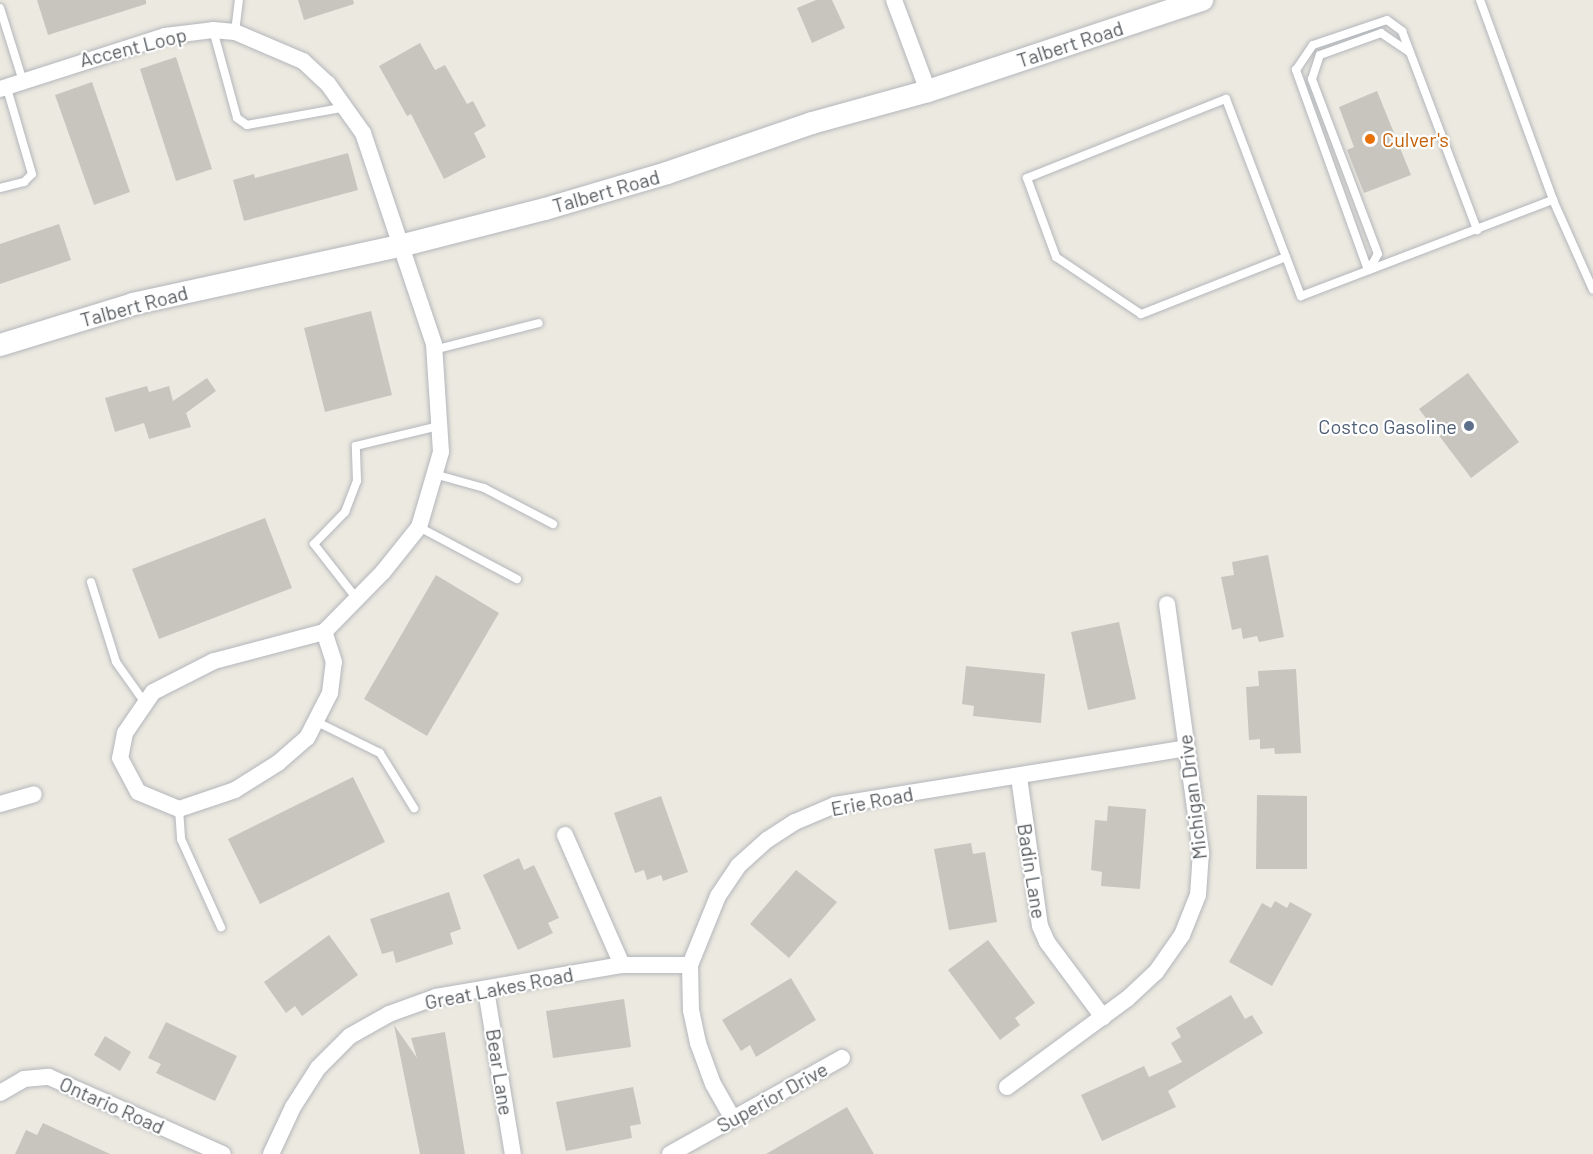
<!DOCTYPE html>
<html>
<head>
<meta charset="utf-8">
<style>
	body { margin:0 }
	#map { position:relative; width:1593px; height:1154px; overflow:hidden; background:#ece9e0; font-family:Barlow,sans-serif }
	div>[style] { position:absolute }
	.building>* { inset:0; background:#c8c5bf }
	.roads { filter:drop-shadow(0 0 2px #b3b6bb) drop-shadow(0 0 2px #b3b6bb) }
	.lane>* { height:8px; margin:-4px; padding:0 4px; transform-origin:4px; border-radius:4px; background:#fff }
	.street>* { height:16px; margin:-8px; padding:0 8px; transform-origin:8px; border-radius:8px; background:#fff }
	.secondary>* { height:22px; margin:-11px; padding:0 11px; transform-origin:11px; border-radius:11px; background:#fff }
	.dots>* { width:16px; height:16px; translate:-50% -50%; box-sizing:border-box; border:3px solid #fff; border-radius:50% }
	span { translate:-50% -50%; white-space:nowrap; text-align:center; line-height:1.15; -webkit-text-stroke:4.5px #fff; paint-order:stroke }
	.street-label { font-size:20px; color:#595d61 }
	.food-label { font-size:20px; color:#c56008 }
	.left { translate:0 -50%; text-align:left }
	.service-label { font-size:20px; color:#4e5e75 }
	.right { translate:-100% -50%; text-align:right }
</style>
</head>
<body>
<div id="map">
	<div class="building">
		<div style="clip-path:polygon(37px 0,146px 0,146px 4px,48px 35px)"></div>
		<div style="clip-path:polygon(298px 0,353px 0,354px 4px,304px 20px)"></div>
		<div style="clip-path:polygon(816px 0,832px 0,845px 28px,812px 43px,797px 8px)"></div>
		<div style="clip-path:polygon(420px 43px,435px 70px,445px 65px,467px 104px,473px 101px,486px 126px,474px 133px,486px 157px,444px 179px,411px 114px,407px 116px,379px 66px)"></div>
		<div style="clip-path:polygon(176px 57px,212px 169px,176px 181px,140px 69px)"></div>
		<div style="clip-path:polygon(92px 82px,130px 192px,94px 205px,55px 95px)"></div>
		<div style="clip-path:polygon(1377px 91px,1411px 175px,1364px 193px,1347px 150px,1354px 147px,1339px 107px)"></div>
		<div style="clip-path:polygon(348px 153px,358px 190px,244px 221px,233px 180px,254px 174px,255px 178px)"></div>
		<div style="clip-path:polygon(59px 224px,71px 260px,0 284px,0 244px)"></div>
		<div style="clip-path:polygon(371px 311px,392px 395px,325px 412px,304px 328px)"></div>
		<div style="clip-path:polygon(1468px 373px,1519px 442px,1471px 478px,1419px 409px)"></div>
		<div style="clip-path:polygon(207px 378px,216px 391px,186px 413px,191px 427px,149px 439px,144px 423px,115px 432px,105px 398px,147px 386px,149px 392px,169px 386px,173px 401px)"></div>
		<div style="clip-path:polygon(265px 518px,292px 588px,159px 639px,132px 569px)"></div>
		<div style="clip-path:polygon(1268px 555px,1284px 637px,1259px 642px,1257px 636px,1243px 639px,1241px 628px,1232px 630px,1221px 577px,1234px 575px,1232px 562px)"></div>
		<div style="clip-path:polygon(436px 575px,499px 613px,427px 736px,364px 699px)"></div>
		<div style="clip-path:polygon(1119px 622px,1136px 699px,1088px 710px,1071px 632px)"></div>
		<div style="clip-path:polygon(966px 666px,1045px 674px,1041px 723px,973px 716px,974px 706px,962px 704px)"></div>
		<div style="clip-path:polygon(1296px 669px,1301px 753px,1275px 754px,1274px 748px,1260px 749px,1260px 739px,1249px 740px,1246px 687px,1259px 686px,1258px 671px)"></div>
		<div style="clip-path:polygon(353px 777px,385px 842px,260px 904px,228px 839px)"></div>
		<div style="clip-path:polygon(1257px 795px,1307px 796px,1307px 869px,1256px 869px)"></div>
		<div style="clip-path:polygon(661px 796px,688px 872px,663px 881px,661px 875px,647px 880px,644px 870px,635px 873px,614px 813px)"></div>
		<div style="clip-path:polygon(1108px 806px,1146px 809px,1140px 889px,1101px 886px,1102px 872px,1091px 870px,1095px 820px,1107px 821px)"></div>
		<div style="clip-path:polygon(971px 843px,973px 854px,985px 852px,997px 922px,949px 930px,934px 849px)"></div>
		<div style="clip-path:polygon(519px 858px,524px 870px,534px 865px,559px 918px,548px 923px,553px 933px,518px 950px,483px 875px)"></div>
		<div style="clip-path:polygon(796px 870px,837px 902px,789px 958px,750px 924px)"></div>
		<div style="clip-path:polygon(449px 892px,461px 929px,450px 933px,453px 944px,396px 963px,393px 951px,382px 954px,370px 919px)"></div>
		<div style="clip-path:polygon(1275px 901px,1287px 908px,1290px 902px,1312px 914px,1272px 986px,1229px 962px,1262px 903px,1271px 908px)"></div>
		<div style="clip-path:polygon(329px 935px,358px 975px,302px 1016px,295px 1006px,286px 1013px,264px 982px)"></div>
		<div style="clip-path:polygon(988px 940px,1035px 1003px,1015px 1018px,1020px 1025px,1000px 1040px,948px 970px)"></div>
		<div style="clip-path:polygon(791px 978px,816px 1020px,756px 1057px,750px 1045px,741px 1051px,722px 1020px)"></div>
		<div style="clip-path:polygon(1231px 995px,1245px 1019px,1252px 1015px,1263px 1033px,1168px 1091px,1176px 1107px,1102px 1141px,1081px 1095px,1144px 1066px,1149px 1077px,1182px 1062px,1171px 1043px,1181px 1037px,1176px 1028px)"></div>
		<div style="clip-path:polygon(624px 999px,631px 1047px,553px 1058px,546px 1011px)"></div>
		<div style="clip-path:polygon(166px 1022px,237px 1056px,215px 1101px,156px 1073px,161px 1064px,148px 1058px)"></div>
		<div style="clip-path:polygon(394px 1025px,417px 1058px,411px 1038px,445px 1032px,465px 1154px,420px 1154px)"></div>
		<div style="clip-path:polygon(105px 1036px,131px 1052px,120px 1071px,94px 1055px)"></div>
		<div style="clip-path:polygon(633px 1087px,641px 1124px,630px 1126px,632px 1138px,566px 1151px,556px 1102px)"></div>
		<div style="clip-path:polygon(847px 1107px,874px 1154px,766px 1154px)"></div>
		<div style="clip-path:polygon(43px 1123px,110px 1154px,15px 1154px,26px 1130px,37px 1135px)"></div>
	</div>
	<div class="roads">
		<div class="lane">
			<div style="left:1480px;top:0;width:213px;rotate:69.9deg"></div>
			<div style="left:1553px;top:200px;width:98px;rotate:66deg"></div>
			<div style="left:0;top:8px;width:73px;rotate:72.6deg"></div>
			<div style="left:213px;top:30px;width:91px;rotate:74.7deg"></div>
			<div style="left:237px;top:118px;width:12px;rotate:35deg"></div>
			<div style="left:247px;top:125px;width:101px;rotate:-10.3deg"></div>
			<div style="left:235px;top:32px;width:32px;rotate:-83deg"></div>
			<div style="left:0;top:188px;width:25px;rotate:-14deg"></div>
			<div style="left:24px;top:182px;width:11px;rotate:-45deg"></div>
			<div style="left:32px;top:174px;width:93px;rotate:-106.3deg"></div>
			<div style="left:1286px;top:257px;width:156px;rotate:158.5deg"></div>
			<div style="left:1141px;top:314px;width:102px;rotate:-146.2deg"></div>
			<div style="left:1056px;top:257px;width:84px;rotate:-110.2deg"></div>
			<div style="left:1027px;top:178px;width:214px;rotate:-21.7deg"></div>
			<div style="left:1226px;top:99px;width:211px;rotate:69.2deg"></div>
			<div style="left:1301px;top:296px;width:270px;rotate:-20.9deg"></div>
			<div style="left:1368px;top:270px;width:213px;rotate:-109.8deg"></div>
			<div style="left:1296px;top:70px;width:30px;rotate:-56deg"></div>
			<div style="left:1313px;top:45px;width:78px;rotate:-18.7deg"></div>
			<div style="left:1387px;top:20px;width:19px;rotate:36deg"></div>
			<div style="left:1402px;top:31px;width:213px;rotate:69.3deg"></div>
			<div style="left:1369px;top:270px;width:18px;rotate:-61deg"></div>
			<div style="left:1378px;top:254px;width:187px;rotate:-110.7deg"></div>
			<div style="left:1312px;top:79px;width:25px;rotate:-72deg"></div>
			<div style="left:1320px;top:55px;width:65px;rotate:-19.8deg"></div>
			<div style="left:1381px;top:33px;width:34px;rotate:34deg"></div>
			<div style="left:434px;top:350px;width:108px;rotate:-14.4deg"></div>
			<div style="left:434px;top:474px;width:52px;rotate:15.6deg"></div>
			<div style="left:484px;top:488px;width:78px;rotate:27.6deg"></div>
			<div style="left:419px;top:527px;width:111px;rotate:28deg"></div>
			<div style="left:91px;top:582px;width:84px;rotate:72.6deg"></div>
			<div style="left:116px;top:662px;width:50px;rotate:54.7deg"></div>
			<div style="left:357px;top:599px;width:70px;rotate:-128deg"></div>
			<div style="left:314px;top:544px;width:45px;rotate:-45.9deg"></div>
			<div style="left:345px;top:512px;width:33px;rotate:-69deg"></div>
			<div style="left:357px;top:481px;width:35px;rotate:-92deg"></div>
			<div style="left:356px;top:446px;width:85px;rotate:-13.5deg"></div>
			<div style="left:315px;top:721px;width:72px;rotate:26.2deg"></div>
			<div style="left:380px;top:753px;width:65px;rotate:58.3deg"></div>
			<div style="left:179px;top:809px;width:30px;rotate:86deg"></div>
			<div style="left:181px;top:839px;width:97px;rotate:65.6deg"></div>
		</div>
		<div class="street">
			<div style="left:894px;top:0;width:97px;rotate:69.5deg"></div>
			<div style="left:0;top:89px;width:173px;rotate:-17.8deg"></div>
			<div style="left:165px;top:36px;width:48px;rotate:-7.1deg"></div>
			<div style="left:213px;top:30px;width:22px;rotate:5deg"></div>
			<div style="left:235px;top:32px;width:74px;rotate:23.1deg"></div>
			<div style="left:303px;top:61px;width:34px;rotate:43deg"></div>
			<div style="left:328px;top:84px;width:60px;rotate:54.5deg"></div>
			<div style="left:363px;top:133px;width:223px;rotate:71.4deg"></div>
			<div style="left:434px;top:344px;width:108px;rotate:86.3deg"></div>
			<div style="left:441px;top:452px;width:78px;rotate:106.3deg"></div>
			<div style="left:419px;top:527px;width:58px;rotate:128.7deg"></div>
			<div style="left:383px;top:572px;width:84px;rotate:134.5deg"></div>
			<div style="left:324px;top:632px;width:114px;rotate:165.2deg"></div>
			<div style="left:214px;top:661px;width:68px;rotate:153.1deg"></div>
			<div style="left:153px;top:692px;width:50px;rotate:124.3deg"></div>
			<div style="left:125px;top:733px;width:25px;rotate:101deg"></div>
			<div style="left:120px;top:758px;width:38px;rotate:62deg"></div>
			<div style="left:138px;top:792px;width:44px;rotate:22.5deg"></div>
			<div style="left:179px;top:809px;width:59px;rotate:-18.7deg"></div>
			<div style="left:235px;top:790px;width:51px;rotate:-32.1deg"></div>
			<div style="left:278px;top:763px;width:38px;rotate:-41deg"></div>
			<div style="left:307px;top:738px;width:51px;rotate:-62.9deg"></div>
			<div style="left:330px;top:693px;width:31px;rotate:-83deg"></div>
			<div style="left:334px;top:662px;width:32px;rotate:-108deg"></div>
			<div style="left:1019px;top:777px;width:150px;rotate:82deg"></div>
			<div style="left:1040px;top:926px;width:17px;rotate:66deg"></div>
			<div style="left:1047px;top:942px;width:94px;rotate:53.3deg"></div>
			<div style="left:0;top:804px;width:35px;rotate:-16deg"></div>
			<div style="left:565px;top:835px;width:142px;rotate:66.3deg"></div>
			<div style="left:486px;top:990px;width:166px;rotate:80.7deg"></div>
			<div style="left:1007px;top:1087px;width:149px;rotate:-36.3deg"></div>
			<div style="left:1127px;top:999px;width:40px;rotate:-43deg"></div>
			<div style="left:1156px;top:972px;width:45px;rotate:-54.9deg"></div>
			<div style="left:1182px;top:935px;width:43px;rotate:-68.2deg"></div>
			<div style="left:1198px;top:895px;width:43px;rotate:-86deg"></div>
			<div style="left:1201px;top:852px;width:250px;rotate:-97.8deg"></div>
			<div style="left:0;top:1093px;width:28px;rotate:-30deg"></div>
			<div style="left:24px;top:1079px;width:25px;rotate:-5deg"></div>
			<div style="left:49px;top:1077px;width:190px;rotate:23.9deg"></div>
			<div style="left:733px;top:1119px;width:40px;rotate:-119.7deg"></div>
			<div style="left:713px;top:1084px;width:44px;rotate:-110.1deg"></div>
			<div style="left:698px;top:1043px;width:34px;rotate:-102deg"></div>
			<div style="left:691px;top:1010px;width:45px;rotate:-91.3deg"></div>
			<div style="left:690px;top:965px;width:74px;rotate:-67.9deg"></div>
			<div style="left:718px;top:896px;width:36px;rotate:-56deg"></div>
			<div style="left:738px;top:866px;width:39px;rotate:-42deg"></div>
			<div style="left:767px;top:840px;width:33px;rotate:-33deg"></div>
			<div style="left:795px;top:822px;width:43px;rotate:-23deg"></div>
			<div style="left:835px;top:805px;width:356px;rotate:-9.2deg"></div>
			<div style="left:271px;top:1154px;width:52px;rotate:-64.9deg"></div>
			<div style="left:293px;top:1107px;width:46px;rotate:-57.3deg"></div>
			<div style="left:318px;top:1068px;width:45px;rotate:-45deg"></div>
			<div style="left:350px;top:1036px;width:45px;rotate:-29.4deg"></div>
			<div style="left:389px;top:1014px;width:50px;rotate:-19.9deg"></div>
			<div style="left:436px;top:997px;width:189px;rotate:-9.8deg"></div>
			<div style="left:622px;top:965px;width:68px"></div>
			<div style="left:670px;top:1154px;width:197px;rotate:-29.2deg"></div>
		</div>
		<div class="secondary">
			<div style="left:0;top:345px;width:139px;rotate:-17.1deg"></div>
			<div style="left:133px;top:304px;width:273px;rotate:-12.3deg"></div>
			<div style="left:400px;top:246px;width:150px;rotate:-14.3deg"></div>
			<div style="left:545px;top:209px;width:127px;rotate:-16.4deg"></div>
			<div style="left:667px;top:173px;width:153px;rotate:-19deg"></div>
			<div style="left:812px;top:123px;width:120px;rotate:-15.4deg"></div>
			<div style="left:928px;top:91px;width:289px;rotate:-18.4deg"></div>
		</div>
	</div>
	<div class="dots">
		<div style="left:1370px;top:139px;background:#e8710a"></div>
		<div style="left:1469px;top:426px;background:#5c6f8a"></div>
	</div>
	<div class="street-label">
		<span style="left:1070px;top:44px;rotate:-18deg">Talbert Road</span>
		<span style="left:133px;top:47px;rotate:-14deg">Accent Loop</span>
		<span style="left:606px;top:191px;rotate:-16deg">Talbert Road</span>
		<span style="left:134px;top:306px;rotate:-15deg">Talbert Road</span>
		<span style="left:1192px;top:797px;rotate:-97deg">Michigan Drive</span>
		<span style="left:872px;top:801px;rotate:-11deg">Erie Road</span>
		<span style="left:1032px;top:871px;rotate:81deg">Badin Lane</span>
		<span style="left:499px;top:988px;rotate:-11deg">Great Lakes Road</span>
		<span style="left:500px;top:1072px;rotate:81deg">Bear Lane</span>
		<span style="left:772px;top:1097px;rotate:-29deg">Superior Drive</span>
		<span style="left:112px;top:1105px;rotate:24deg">Ontario Road</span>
	</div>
	<div class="food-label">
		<span class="left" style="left:1382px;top:139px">Culver's</span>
	</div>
	<div class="service-label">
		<span class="right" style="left:1457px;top:426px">Costco Gasoline</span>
	</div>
</div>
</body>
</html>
